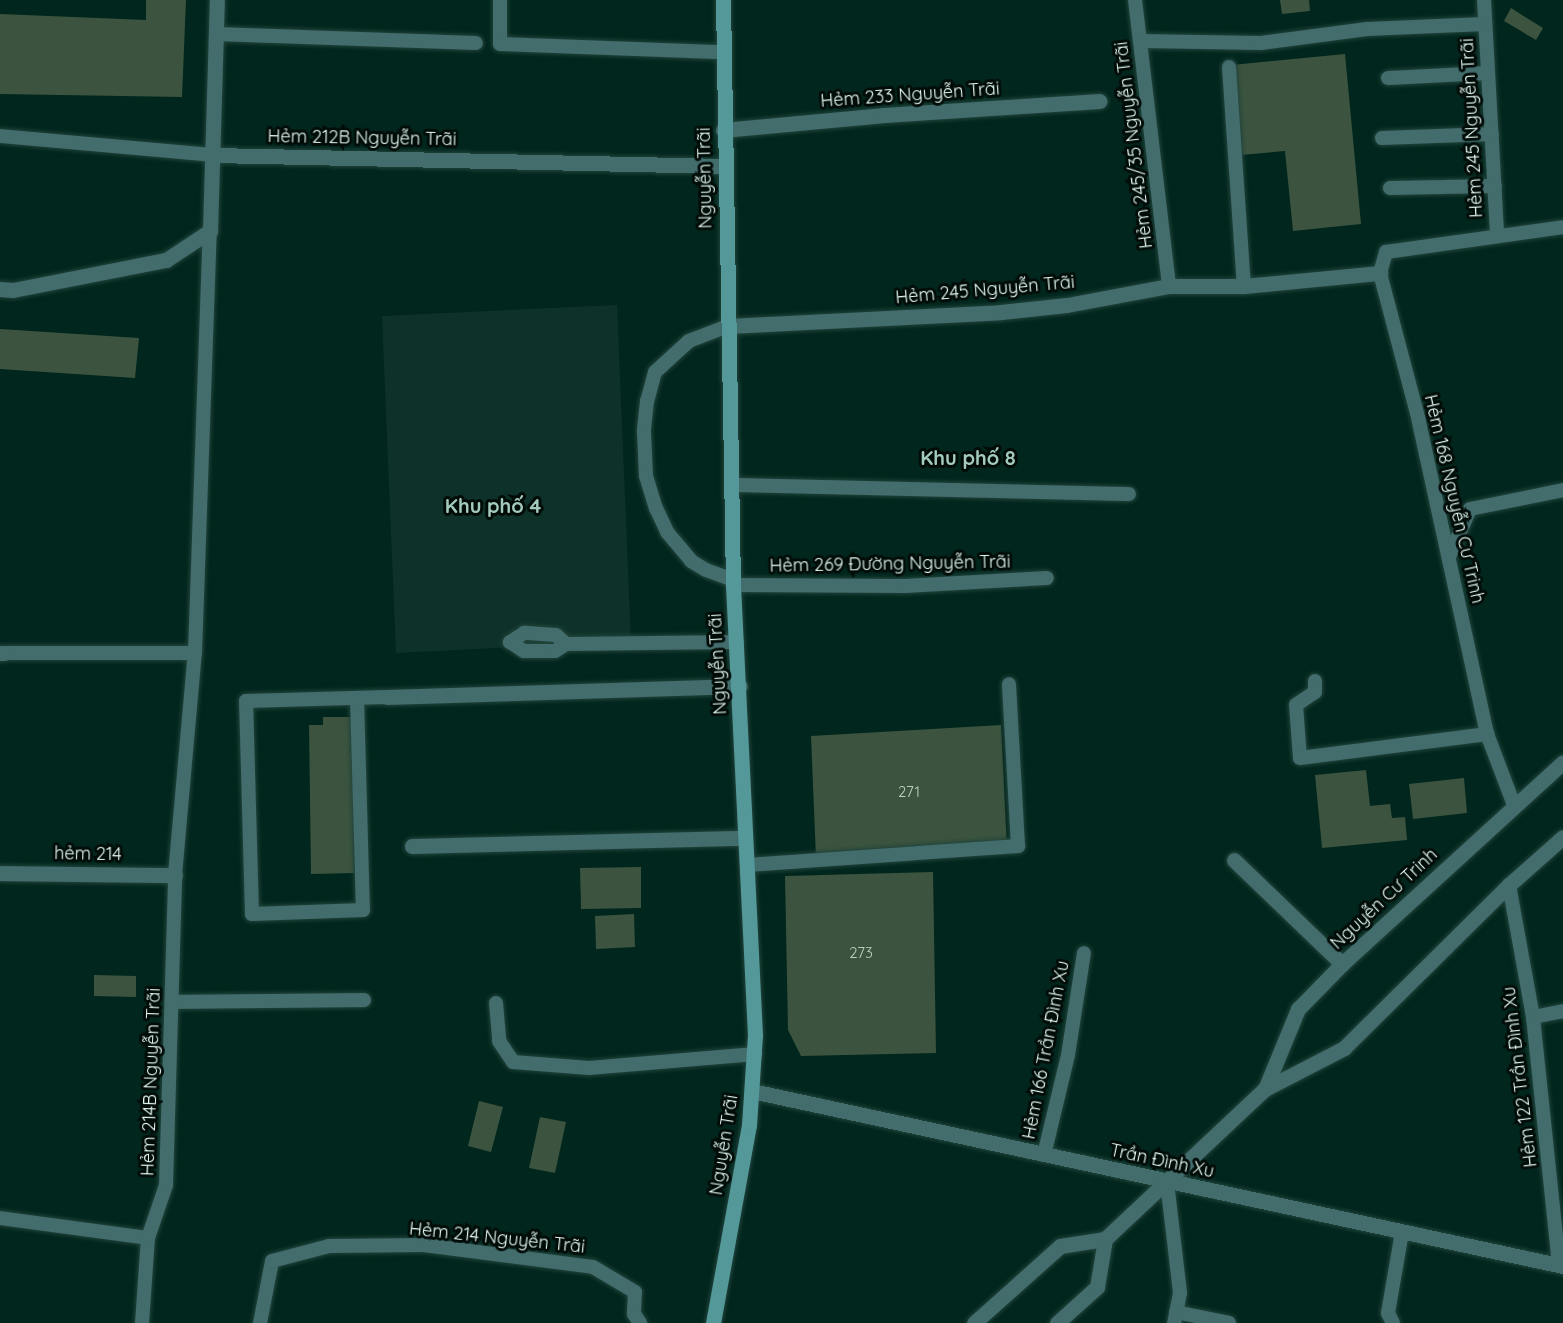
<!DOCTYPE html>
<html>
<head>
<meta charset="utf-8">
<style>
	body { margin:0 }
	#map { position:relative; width:1563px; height:1323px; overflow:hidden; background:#01261d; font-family:Quicksand,sans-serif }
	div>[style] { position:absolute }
	.built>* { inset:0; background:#0e3229 }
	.building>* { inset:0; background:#3c543f }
	.roads { filter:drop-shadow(0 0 2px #21443b) drop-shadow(0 0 2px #21443b) }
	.service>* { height:14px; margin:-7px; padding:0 7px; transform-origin:7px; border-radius:7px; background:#436c6d }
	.minor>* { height:15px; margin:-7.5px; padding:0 7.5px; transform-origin:7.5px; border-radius:7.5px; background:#436c6d }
	.tertiary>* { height:15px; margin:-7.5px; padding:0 7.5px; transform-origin:7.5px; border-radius:7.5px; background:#436c6d }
	.secondary>* { height:15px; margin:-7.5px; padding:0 7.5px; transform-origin:7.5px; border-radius:7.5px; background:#54989a }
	span { translate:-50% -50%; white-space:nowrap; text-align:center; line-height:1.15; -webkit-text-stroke:6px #010c08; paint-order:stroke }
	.number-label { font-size:15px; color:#bbd0c5 }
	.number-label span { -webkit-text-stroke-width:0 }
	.street-label { font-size:18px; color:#e5f9f2 }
	.neighbourhood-label { font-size:20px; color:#a3cabd; font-weight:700 }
</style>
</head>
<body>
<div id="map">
	<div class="built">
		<div style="clip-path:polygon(617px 305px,631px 641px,396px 653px,382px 316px)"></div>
	</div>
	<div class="building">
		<div style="clip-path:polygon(146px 0,186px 0,182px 97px,0 94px,0 14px,146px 20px)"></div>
		<div style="clip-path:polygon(1280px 0,1309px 0,1310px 11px,1282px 14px)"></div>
		<div style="clip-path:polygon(1511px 8px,1543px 28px,1536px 40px,1504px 21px)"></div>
		<div style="clip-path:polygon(1345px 54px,1361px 224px,1293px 231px,1285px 151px,1241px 155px,1232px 65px)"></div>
		<div style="clip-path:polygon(0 329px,139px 338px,135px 378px,0 369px)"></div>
		<div style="clip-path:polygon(323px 717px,353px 717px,354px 873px,311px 874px,309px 725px,323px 725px)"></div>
		<div style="clip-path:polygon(1001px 725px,1007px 848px,816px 858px,811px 736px)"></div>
		<div style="clip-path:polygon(1366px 770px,1370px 806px,1390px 804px,1392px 818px,1405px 817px,1407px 840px,1322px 848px,1315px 775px)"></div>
		<div style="clip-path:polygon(1464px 778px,1467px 813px,1413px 819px,1409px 784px)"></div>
		<div style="clip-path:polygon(641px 867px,641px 908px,581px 909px,580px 868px)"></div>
		<div style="clip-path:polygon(933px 872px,936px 1053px,801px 1056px,788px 1030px,785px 876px)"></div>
		<div style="clip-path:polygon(634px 914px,635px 947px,596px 949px,595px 916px)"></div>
		<div style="clip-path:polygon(94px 975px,136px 976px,136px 997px,94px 996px)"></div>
		<div style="clip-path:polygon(479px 1101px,503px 1107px,491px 1152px,468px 1146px)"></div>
		<div style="clip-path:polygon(540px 1117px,566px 1122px,555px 1173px,529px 1168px)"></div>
	</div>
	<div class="roads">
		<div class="service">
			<div style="left:500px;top:0;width:44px;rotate:90deg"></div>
			<div style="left:500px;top:44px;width:223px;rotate:2.1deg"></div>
			<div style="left:1135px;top:0;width:288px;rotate:83.2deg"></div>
			<div style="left:1484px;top:0;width:236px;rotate:86.8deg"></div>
			<div style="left:216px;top:34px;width:260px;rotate:2deg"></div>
			<div style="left:1140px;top:41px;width:121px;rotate:0.9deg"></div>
			<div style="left:1261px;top:43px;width:107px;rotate:-7.5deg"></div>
			<div style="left:1367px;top:29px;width:118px;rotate:-2.4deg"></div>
			<div style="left:1229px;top:67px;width:220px;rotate:86.1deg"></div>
			<div style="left:1388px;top:78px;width:100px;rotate:-2.9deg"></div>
			<div style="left:0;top:136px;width:214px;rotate:5.1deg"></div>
			<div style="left:1382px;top:138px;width:110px;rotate:-2.1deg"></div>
			<div style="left:1390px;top:188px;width:105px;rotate:-1.1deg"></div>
			<div style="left:728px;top:326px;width:42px;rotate:159deg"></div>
			<div style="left:689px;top:341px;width:46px;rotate:137.6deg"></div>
			<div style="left:655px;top:372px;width:30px;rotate:105deg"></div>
			<div style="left:647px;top:401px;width:31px;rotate:96deg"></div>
			<div style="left:644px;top:432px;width:44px;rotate:87.4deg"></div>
			<div style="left:646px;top:476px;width:34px;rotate:73deg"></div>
			<div style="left:656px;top:508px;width:26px;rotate:65deg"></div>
			<div style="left:667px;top:532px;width:38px;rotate:50deg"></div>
			<div style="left:691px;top:561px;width:17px;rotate:31deg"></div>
			<div style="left:706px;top:570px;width:29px;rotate:20deg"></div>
			<div style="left:732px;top:485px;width:397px;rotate:1.3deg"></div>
			<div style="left:1449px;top:557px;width:52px;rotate:-66.4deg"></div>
			<div style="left:1470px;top:509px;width:95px;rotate:-11.5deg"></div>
			<div style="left:733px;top:585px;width:172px;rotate:0.3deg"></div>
			<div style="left:905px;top:586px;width:142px;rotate:-3.2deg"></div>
			<div style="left:566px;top:644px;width:13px;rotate:-138deg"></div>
			<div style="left:556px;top:635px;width:32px;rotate:-176deg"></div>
			<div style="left:524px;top:633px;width:17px;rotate:147deg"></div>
			<div style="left:510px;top:642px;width:17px;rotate:33deg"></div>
			<div style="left:524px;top:651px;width:31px"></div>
			<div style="left:555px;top:651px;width:13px;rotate:-32deg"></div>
			<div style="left:566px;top:644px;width:171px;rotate:-0.7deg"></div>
			<div style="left:4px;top:653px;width:191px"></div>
			<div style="left:1315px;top:681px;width:11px;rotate:90deg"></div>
			<div style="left:1315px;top:692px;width:23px;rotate:146deg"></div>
			<div style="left:1296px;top:705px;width:53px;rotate:85.7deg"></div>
			<div style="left:1300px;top:758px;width:189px;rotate:-7.3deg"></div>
			<div style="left:357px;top:698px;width:212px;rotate:88.4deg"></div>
			<div style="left:363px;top:910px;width:111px;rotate:177.9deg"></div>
			<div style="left:252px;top:914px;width:213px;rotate:-91.6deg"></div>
			<div style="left:246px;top:701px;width:141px;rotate:-1.6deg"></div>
			<div style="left:1514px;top:805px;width:76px;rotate:-110.8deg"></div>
			<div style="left:1487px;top:734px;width:320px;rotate:-102.3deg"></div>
			<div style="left:1419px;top:421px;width:153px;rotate:-104.8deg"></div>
			<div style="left:1380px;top:273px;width:22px;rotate:-74deg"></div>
			<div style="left:1386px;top:252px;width:179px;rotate:-8deg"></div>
			<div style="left:747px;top:865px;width:272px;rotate:-4deg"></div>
			<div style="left:1018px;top:846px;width:162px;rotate:-93.2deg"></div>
			<div style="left:1509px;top:885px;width:134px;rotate:79.7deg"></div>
			<div style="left:1533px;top:1017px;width:250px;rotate:84deg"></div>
			<div style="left:172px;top:1002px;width:192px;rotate:-0.6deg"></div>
			<div style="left:496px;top:1003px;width:38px;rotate:85deg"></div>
			<div style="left:499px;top:1041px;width:25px;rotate:56deg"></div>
			<div style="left:513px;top:1062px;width:76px;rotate:4.5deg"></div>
			<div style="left:589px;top:1068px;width:167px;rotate:-4.8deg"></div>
			<div style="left:1533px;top:1017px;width:31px;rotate:-11deg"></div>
			<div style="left:1044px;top:1155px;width:103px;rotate:-76.5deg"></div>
			<div style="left:1068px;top:1055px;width:103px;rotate:-81.1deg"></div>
			<div style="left:1167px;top:1182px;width:112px;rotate:83.3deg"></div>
			<div style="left:1180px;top:1293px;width:31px;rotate:101deg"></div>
			<div style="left:0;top:1218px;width:149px;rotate:7.7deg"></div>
			<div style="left:1176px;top:1312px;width:54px;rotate:11.7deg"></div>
			<div style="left:142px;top:1323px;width:85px;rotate:-86deg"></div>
			<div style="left:148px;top:1238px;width:56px;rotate:-71.2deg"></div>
			<div style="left:166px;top:1185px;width:310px;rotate:-88.3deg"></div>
			<div style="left:175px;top:875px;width:223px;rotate:-84.9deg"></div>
			<div style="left:195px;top:653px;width:422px;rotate:-88deg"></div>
			<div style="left:260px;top:1323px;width:63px;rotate:-79deg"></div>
			<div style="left:272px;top:1261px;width:59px;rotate:-14.7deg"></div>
			<div style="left:329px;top:1246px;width:95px;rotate:-0.6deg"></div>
			<div style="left:424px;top:1245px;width:170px;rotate:7.4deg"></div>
			<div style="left:593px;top:1267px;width:49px;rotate:30.8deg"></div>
			<div style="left:635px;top:1292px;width:22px;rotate:93deg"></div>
			<div style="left:634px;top:1314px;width:11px;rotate:56deg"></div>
			<div style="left:1393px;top:1323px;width:11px;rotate:-117deg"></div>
			<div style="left:1388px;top:1313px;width:82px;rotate:-80.2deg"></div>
		</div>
		<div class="minor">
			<div style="left:723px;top:130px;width:162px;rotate:-5.3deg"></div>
			<div style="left:884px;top:115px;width:216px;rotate:-3.7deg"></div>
			<div style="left:213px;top:155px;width:511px;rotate:1.23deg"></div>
			<div style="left:0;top:289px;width:13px;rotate:4deg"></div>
			<div style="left:13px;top:290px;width:156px;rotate:-11.1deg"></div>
			<div style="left:166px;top:260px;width:53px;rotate:-33.4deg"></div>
			<div style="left:210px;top:231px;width:231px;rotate:-88.3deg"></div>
			<div style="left:728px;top:326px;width:273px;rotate:-2.9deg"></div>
			<div style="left:1001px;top:312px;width:66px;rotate:-6.1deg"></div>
			<div style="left:1067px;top:305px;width:104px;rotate:-10.6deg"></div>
			<div style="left:1169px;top:286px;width:75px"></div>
			<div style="left:1244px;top:286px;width:137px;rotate:-5.5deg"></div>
			<div style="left:0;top:653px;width:4px"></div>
			<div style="left:387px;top:697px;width:353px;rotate:-1.8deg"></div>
			<div style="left:412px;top:846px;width:333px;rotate:-1.4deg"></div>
			<div style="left:1234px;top:860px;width:150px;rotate:43.9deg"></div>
			<div style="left:0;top:873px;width:175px;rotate:0.7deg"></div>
		</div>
		<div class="tertiary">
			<div style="left:1265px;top:1089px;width:87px;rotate:-67.6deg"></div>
			<div style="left:1298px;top:1009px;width:63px;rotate:-45.6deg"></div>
			<div style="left:1342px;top:964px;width:299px;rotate:-42.4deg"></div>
			<div style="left:752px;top:1091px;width:830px;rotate:12.18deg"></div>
			<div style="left:974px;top:1323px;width:115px;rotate:-41.8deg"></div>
			<div style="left:1060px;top:1246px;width:46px;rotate:-8.8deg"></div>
			<div style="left:1105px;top:1239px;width:219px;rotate:-43.2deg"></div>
			<div style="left:1265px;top:1089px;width:89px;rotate:-27.4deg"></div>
			<div style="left:1344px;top:1048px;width:232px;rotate:-44.7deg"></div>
			<div style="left:1509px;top:885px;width:72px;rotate:-41.6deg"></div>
			<div style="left:1057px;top:1323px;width:54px;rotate:-42deg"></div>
			<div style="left:1097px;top:1287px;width:49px;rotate:-80.5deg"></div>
		</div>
		<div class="secondary">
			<div style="left:713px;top:1323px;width:201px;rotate:-79.7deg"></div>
			<div style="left:749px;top:1125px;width:90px;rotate:-86.2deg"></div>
			<div style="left:755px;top:1035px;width:451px;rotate:-92.8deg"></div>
			<div style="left:733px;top:585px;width:585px;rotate:-90.98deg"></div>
		</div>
	</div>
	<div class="number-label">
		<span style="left:909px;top:792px">271</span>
		<span style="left:861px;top:953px">273</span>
	</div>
	<div class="street-label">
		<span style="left:910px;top:95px;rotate:-4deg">Hẻm 233 Nguyễn Trãi</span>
		<span style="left:1472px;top:128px;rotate:-93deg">Hẻm 245 Nguyễn Trãi</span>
		<span style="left:362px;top:138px;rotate:1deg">Hẻm 212B Nguyễn Trãi</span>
		<span style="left:1134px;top:145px;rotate:-97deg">Hẻm 245/35 Nguyễn Trãi</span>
		<span style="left:705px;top:178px;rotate:-91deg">Nguyễn Trãi</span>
		<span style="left:985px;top:290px;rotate:-5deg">Hẻm 245 Nguyễn Trãi</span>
		<span style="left:1454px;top:499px;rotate:77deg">Hẻm 168 Nguyễn Cư Trinh</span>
		<span style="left:890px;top:564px;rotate:-1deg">Hẻm 269 Đường Nguyễn Trãi</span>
		<span style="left:718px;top:664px;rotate:-93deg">Nguyễn Trãi</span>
		<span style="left:88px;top:854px;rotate:1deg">hẻm 214</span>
		<span style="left:1384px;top:899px;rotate:-43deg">Nguyễn Cư Trinh</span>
		<span style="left:1046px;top:1050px;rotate:-79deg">Hẻm 166 Trần Đình Xu</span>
		<span style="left:1520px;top:1077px;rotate:-97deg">Hẻm 122 Trần Ðình Xu</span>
		<span style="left:151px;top:1082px;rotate:-88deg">Hẻm 214B Nguyễn Trãi</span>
		<span style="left:724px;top:1145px;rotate:-81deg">Nguyễn Trãi</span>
		<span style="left:1162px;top:1161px;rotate:12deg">Trần Ðình Xu</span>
		<span style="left:497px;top:1238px;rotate:6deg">Hẻm 214 Nguyễn Trãi</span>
	</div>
	<div class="neighbourhood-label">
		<span style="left:968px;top:457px">Khu phố 8</span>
		<span style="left:493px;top:505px">Khu phố 4</span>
	</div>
</div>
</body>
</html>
